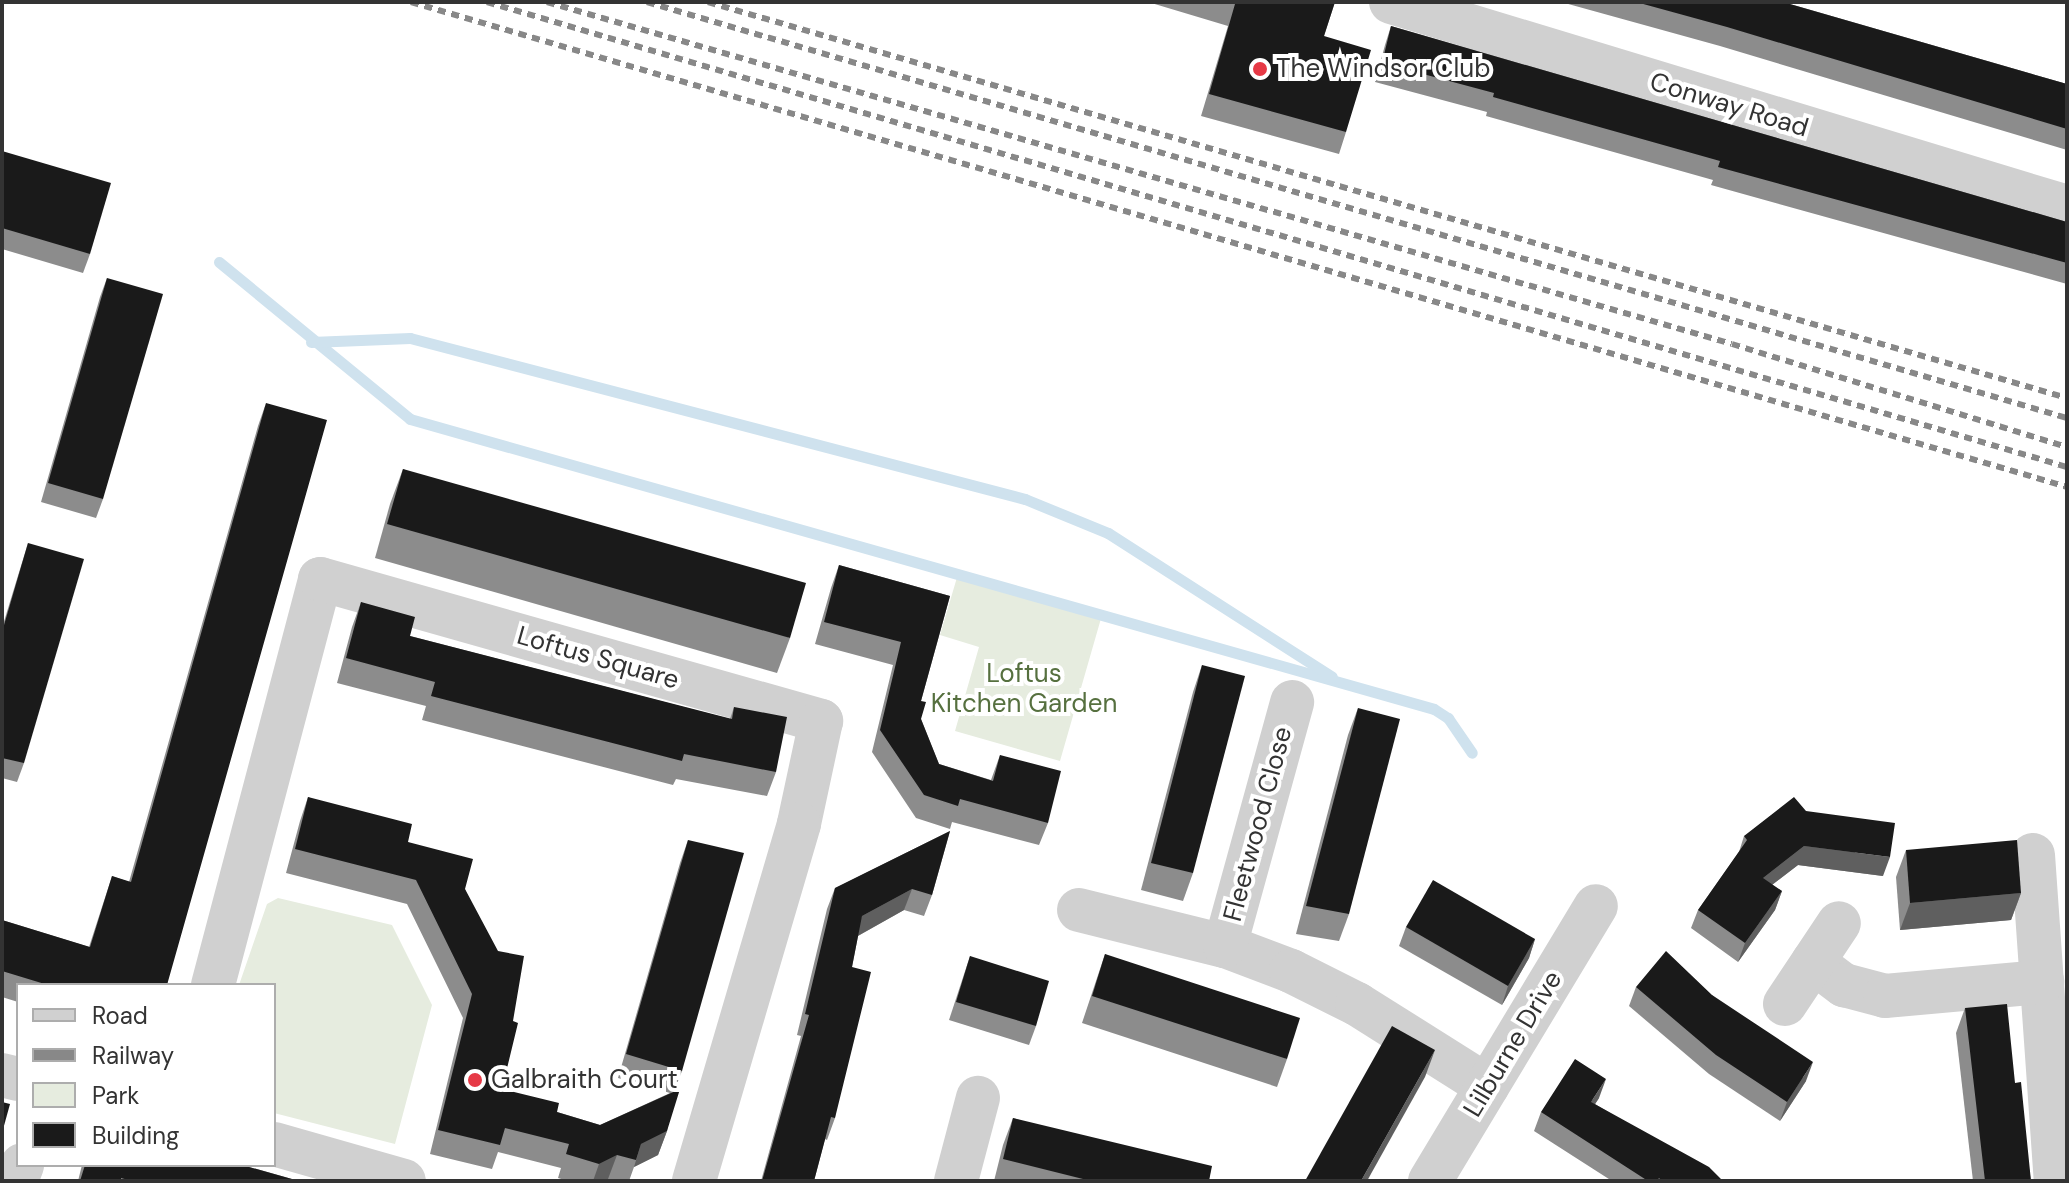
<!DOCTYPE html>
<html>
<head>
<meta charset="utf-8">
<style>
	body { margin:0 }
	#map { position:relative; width:2069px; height:1183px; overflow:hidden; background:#fff; font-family:"DM Sans",sans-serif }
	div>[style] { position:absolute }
	.green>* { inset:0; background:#e6ecdf }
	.stream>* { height:11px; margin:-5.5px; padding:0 5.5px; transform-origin:5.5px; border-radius:5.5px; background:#cfe2ee }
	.minor>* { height:44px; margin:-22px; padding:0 22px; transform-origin:22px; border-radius:22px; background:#d0d0d0 }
	.rail>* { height:6px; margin-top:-3px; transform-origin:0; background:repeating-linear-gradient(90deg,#888 0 8px,transparent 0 14px) }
	.wall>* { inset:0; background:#8c8c8c }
	.shaded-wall>* { inset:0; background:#5f5f5f }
	.building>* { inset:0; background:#1a1a1a }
	.dots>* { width:22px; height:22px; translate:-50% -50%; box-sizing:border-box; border:4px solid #fff; border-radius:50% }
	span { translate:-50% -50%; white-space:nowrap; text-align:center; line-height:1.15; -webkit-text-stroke:8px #fff; paint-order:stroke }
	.poi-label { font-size:26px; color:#333 }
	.left { translate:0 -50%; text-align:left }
	.street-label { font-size:26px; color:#333 }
	.park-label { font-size:26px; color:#56703f }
	.frame { position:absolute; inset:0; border:4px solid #333; pointer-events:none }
	.legend { position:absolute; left:16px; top:983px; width:260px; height:184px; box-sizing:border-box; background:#fff; border:2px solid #adadad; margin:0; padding:10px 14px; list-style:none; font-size:24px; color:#333 }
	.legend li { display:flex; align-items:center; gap:16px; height:40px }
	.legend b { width:40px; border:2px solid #adadad }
</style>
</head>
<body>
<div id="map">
	<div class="green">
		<div style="clip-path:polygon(958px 574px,1102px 615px,1060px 761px,955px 731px,979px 647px,940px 635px)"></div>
		<div style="clip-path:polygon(278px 898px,392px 925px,432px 1005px,395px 1144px,274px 1113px,274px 985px,239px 985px,267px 904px)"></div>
	</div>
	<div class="stream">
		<div style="left:219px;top:262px;width:247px;rotate:39.4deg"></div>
		<div style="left:410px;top:419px;width:1064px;rotate:15.81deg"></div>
		<div style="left:1434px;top:709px;width:17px;rotate:33deg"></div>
		<div style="left:1448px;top:718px;width:42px;rotate:55.6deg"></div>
		<div style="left:311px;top:342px;width:99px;rotate:-2.3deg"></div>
		<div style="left:410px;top:338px;width:636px;rotate:14.67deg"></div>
		<div style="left:1025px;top:499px;width:90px;rotate:22.3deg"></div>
		<div style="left:1108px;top:533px;width:266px;rotate:32.7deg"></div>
	</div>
	<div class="minor">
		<div style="left:1391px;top:2px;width:706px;rotate:16.87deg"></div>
		<div style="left:2033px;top:855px;width:327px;rotate:86deg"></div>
		<div style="left:1079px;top:910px;width:150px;rotate:13.9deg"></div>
		<div style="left:1225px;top:946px;width:71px;rotate:20.7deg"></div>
		<div style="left:1291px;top:971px;width:74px;rotate:26.6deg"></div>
		<div style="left:1357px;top:1004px;width:154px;rotate:32.2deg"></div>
		<div style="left:1225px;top:946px;width:253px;rotate:-74.6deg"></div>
		<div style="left:1813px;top:962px;width:39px;rotate:37deg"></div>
		<div style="left:1844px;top:985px;width:42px;rotate:15deg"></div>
		<div style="left:1885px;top:996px;width:158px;rotate:-5.1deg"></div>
		<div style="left:213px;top:985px;width:420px;rotate:-75.2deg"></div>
		<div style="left:320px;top:579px;width:521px;rotate:15.82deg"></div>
		<div style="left:821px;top:721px;width:105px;rotate:102.1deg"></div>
		<div style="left:799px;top:824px;width:372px;rotate:106.4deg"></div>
		<div style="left:1785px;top:1004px;width:97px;rotate:-56.3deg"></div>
		<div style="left:2px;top:1075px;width:16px;rotate:14deg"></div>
		<div style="left:274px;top:1144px;width:135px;rotate:15.9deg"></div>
		<div style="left:16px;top:1181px;width:17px;rotate:-69deg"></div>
		<div style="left:956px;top:1181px;width:86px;rotate:-75.2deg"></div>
		<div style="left:1430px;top:1181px;width:321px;rotate:-58.9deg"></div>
	</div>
	<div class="rail">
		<div style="left:411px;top:2px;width:1726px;rotate:16.32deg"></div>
		<div style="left:487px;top:2px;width:1647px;rotate:16.4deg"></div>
		<div style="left:547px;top:2px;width:1233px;rotate:16.1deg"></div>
		<div style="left:1732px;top:344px;width:350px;rotate:17.1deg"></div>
		<div style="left:647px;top:2px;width:1480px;rotate:16.33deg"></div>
		<div style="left:708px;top:2px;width:1416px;rotate:16.25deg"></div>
	</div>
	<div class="wall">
		<div style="clip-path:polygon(1148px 2px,1335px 2px,1324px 36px,1346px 132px,1339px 154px,1201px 116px,1228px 26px)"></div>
		<div style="clip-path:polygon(1561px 2px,1783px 2px,2067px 84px,2067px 150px,1720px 46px)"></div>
		<div style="clip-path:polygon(1391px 26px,2067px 222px,2067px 284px,1711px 185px,1713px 180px,1486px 116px,1487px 112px,1375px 82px,1385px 45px)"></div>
		<div style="clip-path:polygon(2px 151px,90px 254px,83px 273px,2px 249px)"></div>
		<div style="clip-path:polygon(107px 278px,103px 499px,96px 518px,41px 502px,100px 297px)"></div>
		<div style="clip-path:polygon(266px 403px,167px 985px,18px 985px,18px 1002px,2px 997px,2px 920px,89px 947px,112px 876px,129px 882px,258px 426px)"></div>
		<div style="clip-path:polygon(403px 469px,790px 638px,777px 673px,375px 558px,390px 504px)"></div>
		<div style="clip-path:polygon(28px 543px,24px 763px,17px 782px,2px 778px,2px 628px)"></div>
		<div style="clip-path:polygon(839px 565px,950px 596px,921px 701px,921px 719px,939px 764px,991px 780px,1000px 755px,1048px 823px,1039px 845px,952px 822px,950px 829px,916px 818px,872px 752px,893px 665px,815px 644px,831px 588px)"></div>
		<div style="clip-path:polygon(361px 602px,410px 636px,730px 719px,734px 707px,776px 772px,767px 796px,676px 779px,673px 785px,422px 720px,426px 706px,337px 683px,352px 627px)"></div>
		<div style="clip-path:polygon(1202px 665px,1193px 873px,1183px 901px,1141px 890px,1193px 692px)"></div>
		<div style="clip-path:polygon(1358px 708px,1349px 914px,1339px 941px,1296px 934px,1348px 735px)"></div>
		<div style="clip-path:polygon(308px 797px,408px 842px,465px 889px,502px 1089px,557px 1112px,600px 1125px,670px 1093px,618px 1078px,680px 863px,688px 840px,682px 1071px,674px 1091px,667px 1131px,658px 1155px,634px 1167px,629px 1181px,614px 1181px,608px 1179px,605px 1181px,568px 1181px,558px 1178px,561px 1168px,498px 1152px,492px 1169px,430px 1154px,463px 1018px,407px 904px,286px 873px,300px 821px)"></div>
		<div style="clip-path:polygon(1806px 811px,1883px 876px,1798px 865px,1772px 885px,1782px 891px,1775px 910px,1738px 962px,1691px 928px,1698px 910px,1739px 852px,1744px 836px)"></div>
		<div style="clip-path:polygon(950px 831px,932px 895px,924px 916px,904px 910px,858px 936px,852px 967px,835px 1118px,827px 1140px,825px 1139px,814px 1181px,761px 1181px,801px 1036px,797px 1035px,827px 909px,835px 888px)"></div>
		<div style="clip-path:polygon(1906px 850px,2021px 893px,2011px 920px,1900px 930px,1896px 877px)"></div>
		<div style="clip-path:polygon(1406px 927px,1535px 939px,1529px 958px,1502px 1005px,1399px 946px)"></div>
		<div style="clip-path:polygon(1105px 954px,1287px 1059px,1277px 1087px,1082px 1023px)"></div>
		<div style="clip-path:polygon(970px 956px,1036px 1026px,1029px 1045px,949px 1020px)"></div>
		<div style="clip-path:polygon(1636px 987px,1712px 995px,1806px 1081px,1780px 1121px,1709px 1074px,1629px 1006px)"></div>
		<div style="clip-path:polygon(1965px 1008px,2015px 1083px,2031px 1181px,1973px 1181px,1956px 1033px)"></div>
		<div style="clip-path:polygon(1599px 1098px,1595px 1104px,1723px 1181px,1612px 1181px,1534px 1131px,1541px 1112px)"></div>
		<div style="clip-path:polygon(1013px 1118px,1209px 1181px,994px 1181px,1003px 1145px)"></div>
		<div style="clip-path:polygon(82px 1165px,242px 1165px,299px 1181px,78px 1181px)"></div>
	</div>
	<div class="shaded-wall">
		<div style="clip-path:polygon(1804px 846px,1890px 857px,1883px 876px,1798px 865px,1756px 897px,1763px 878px)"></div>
		<div style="clip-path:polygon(912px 889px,904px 910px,854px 938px,862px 916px)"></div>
		<div style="clip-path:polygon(1782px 891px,1775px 910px,1738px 962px,1745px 943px)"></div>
		<div style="clip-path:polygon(2021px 893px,2011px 920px,1900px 930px,1910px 903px)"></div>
		<div style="clip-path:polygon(1535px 939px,1529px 958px,1502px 1005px,1508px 986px)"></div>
		<div style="clip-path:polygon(1435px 1050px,1425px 1077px,1367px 1181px,1361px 1181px)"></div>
		<div style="clip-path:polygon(1813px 1062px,1806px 1081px,1780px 1121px,1787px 1102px)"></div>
		<div style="clip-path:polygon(1606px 1079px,1599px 1098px,1584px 1121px,1591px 1102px)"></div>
		<div style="clip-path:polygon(667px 1131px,658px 1155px,634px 1167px,641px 1144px)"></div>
		<div style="clip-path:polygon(617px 1155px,608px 1179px,605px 1181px,593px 1181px,599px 1164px)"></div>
	</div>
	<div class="building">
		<div style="clip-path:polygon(1227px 2px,1335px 2px,1324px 36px,1371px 50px,1346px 132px,1209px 94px,1235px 4px)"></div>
		<div style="clip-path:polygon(1636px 2px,1783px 2px,2067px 84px,2067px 129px,1727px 27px)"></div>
		<div style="clip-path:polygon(1391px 26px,2067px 222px,2067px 263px,1718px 167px,1720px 161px,1493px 97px,1494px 93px,1382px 63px)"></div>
		<div style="clip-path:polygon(2px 151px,111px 183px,90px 254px,2px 228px)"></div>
		<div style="clip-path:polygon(107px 278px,163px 294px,103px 499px,48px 483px)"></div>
		<div style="clip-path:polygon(266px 403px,327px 420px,167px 985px,48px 985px,2px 971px,2px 920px,90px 947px,112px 876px,131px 882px)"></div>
		<div style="clip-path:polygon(403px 469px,806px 583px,790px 638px,387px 524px)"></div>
		<div style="clip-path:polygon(28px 543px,84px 559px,24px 763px,2px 758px,2px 632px)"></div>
		<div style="clip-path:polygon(839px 565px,950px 596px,921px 701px,926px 702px,921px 719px,939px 764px,993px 781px,1000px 755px,1061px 771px,1048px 823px,960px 799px,958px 806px,924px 795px,880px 730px,901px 642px,824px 622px)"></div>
		<div style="clip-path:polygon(361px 602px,415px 617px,410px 636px,732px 719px,734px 707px,787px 717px,776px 772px,684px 754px,682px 761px,431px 696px,435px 682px,346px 658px)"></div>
		<div style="clip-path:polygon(1202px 665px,1245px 676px,1193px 873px,1151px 863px)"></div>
		<div style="clip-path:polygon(1358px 708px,1400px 719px,1349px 914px,1306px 906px)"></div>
		<div style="clip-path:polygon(308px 797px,412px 824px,408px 842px,473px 859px,465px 889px,498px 951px,524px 956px,513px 1021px,518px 1023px,502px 1089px,559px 1103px,557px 1112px,600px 1125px,680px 1089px,667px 1131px,641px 1144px,636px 1160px,617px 1155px,599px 1164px,566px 1154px,569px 1144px,505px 1128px,500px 1145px,438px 1130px,472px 994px,416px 880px,295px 849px)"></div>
		<div style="clip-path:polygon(1794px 797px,1806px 811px,1895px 823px,1890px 857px,1804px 846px,1763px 878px,1782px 891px,1745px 943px,1698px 910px,1747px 840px,1744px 836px)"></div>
		<div style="clip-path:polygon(950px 831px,932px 895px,912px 889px,862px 916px,852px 967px,871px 972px,835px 1118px,831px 1117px,814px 1181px,762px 1181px,809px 1015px,805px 1014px,835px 888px)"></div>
		<div style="clip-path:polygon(688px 840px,744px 853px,682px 1071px,626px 1054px)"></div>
		<div style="clip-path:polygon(2017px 840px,2021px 893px,1910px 903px,1906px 850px)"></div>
		<div style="clip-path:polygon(1433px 880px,1535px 939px,1508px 986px,1406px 927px)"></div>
		<div style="clip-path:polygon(1666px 951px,1712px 995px,1813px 1062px,1787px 1102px,1716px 1055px,1636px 987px)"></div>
		<div style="clip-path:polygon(1105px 954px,1300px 1018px,1287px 1059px,1092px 996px)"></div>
		<div style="clip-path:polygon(970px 956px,1049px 981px,1036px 1026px,956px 1002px)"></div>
		<div style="clip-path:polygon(2007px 1004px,2015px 1083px,2021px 1082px,2031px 1181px,1985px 1181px,1965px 1008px)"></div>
		<div style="clip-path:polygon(1392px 1026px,1435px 1050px,1361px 1181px,1305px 1181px)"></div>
		<div style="clip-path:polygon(1575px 1059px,1606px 1079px,1591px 1102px,1709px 1167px,1723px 1181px,1662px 1181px,1659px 1178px,1657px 1181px,1648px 1181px,1541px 1112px)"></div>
		<div style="clip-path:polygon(2px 1102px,10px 1104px,2px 1133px)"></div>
		<div style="clip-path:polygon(1013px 1118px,1212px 1166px,1209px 1181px,1091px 1181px,1003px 1159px)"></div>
		<div style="clip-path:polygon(85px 1165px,242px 1165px,299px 1181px,132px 1181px,121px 1178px,121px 1181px,80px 1181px)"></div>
	</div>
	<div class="dots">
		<div style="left:1260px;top:69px;background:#e63946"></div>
		<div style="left:475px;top:1080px;background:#e63946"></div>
	</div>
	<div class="poi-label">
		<span class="left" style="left:1276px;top:69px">The Windsor Club</span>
		<span class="left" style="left:491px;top:1080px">Galbraith Court</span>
	</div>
	<div class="street-label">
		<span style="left:1729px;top:105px;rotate:17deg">Conway Road</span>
		<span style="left:598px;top:658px;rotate:16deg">Loftus Square</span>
		<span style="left:1258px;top:824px;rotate:-75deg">Fleetwood Close</span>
		<span style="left:1513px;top:1044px;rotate:-59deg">Lilburne Drive</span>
	</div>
	<div class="park-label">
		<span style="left:1024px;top:689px">Loftus<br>Kitchen Garden</span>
	</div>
	<div class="frame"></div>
	<ul class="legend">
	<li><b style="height:10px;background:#d0d0d0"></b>Road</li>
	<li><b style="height:10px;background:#888"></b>Railway</li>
	<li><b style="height:22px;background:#e6ecdf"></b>Park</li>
	<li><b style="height:22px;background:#1a1a1a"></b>Building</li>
	</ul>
</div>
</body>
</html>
